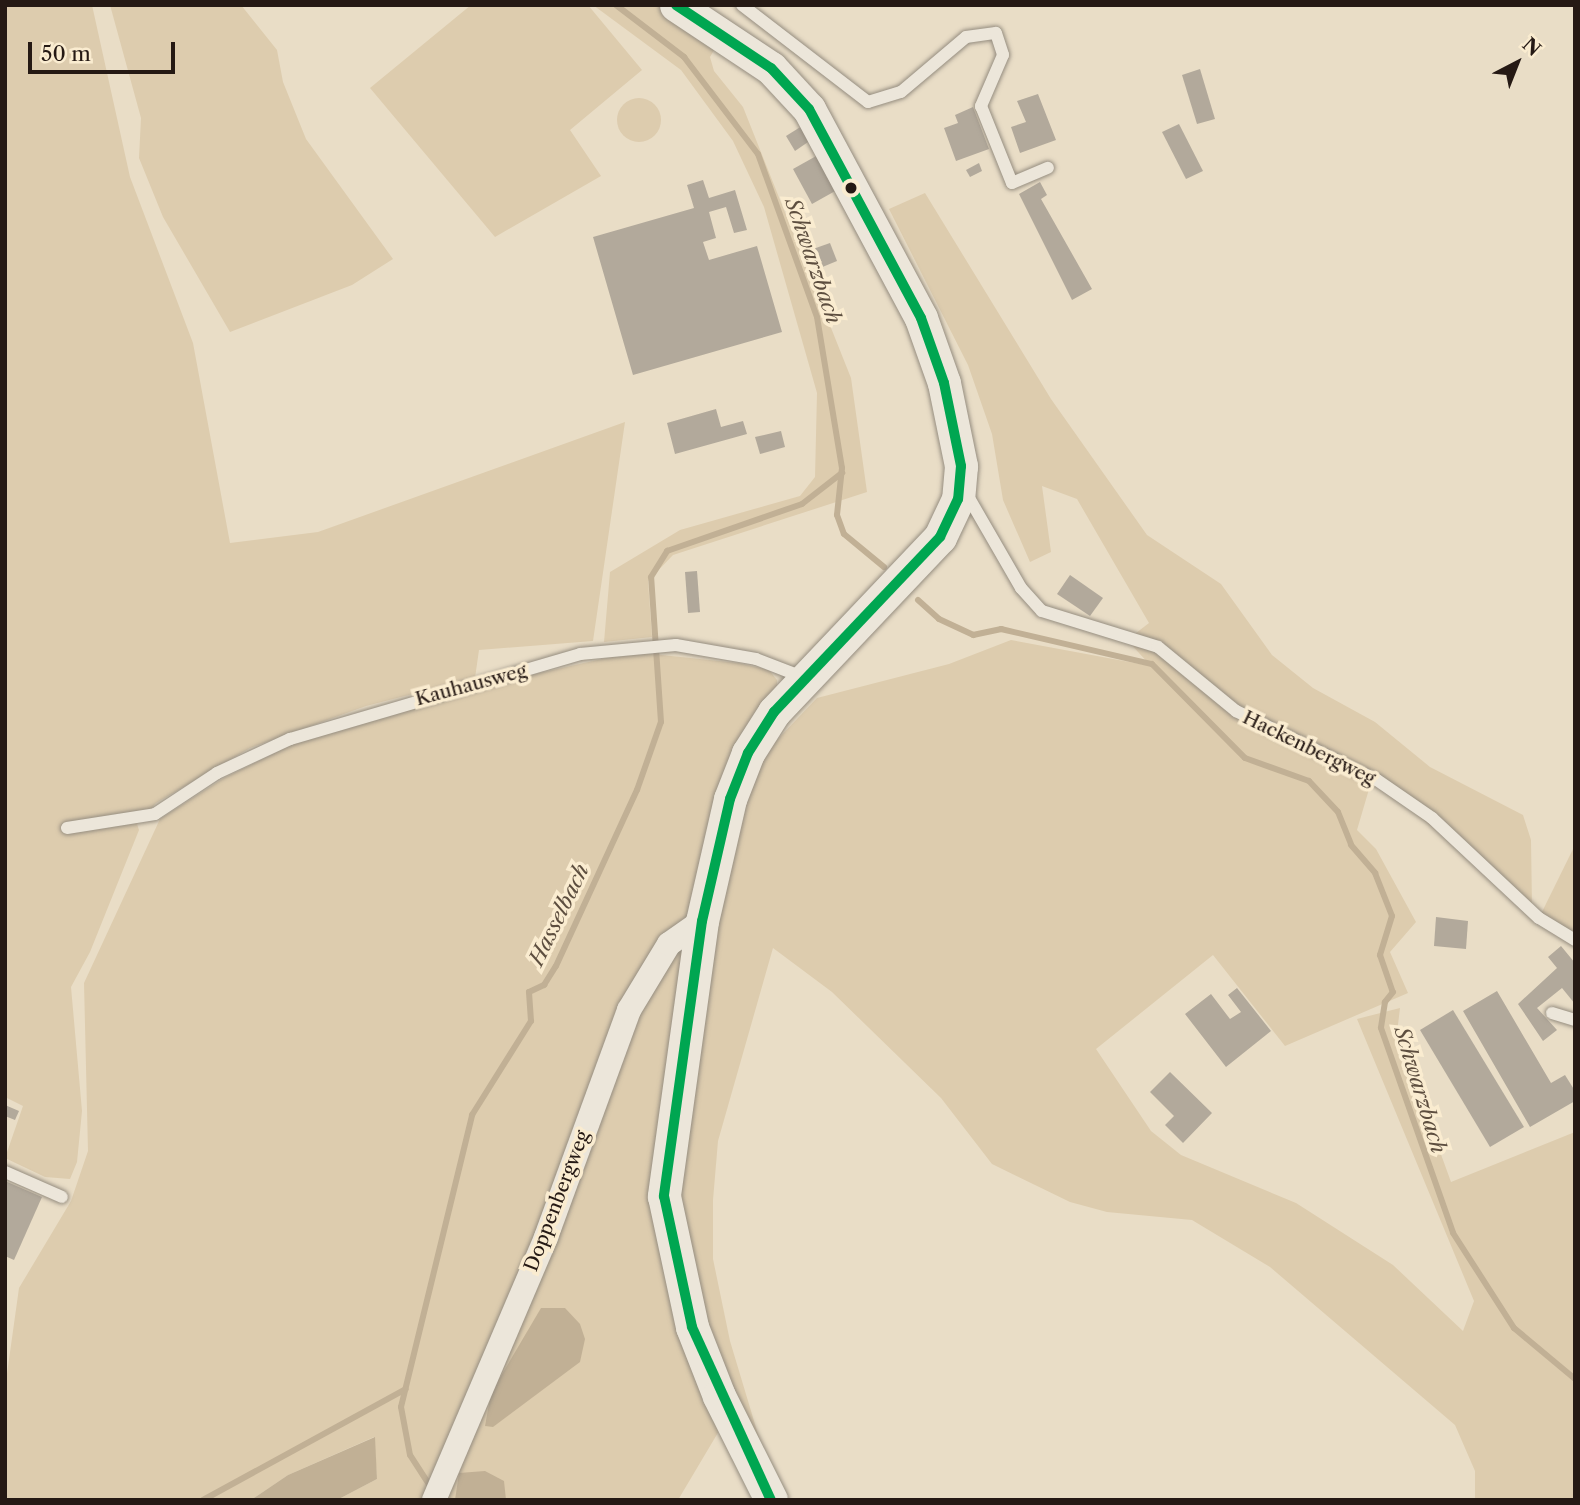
<!DOCTYPE html>
<html>
<head>
<meta charset="utf-8">
<style>
	body { margin:0 }
	#map { position:relative; width:1580px; height:1505px; overflow:hidden; background:#e9ddc6; font-family:"Libre Caslon Text",serif }
	div>[style] { position:absolute }
	.green>* { inset:0; background:#ddccae }
	.round { border-radius:50% }
	.water>* { inset:0; background:#c1b095 }
	.stream>* { height:6px; margin:-3px; padding:0 3px; transform-origin:3px; border-radius:3px; background:#c1b095 }
	.building>* { inset:0; background:#b2a99b }
	.roads { filter:drop-shadow(0 0 2px #958d80) drop-shadow(0 0 2px #958d80) }
	.service>* { height:12px; margin:-6px; padding:0 6px; transform-origin:6px; border-radius:6px; background:#ece6da }
	.minor>* { height:24px; margin:-12px; padding:0 12px; transform-origin:12px; border-radius:12px; background:#ece6da }
	.secondary>* { height:33px; margin:-16.5px; padding:0 16.5px; transform-origin:16.5px; border-radius:16.5px; background:#ece6da }
	.bus-1>* { height:10px; margin:-5px; padding:0 5px; transform-origin:5px; border-radius:5px; background:#00a651 }
	.dots>* { width:19px; height:19px; translate:-50% -50%; box-sizing:border-box; border:4px solid #faecd0; border-radius:50% }
	span { translate:-50% -50%; white-space:nowrap; text-align:center; line-height:1.15; -webkit-text-stroke:7px #faecd0; paint-order:stroke }
	.street-label { font-size:19px; color:#251914 }
	.water-label { font-size:21px; color:#5d4e3f; font-style:italic }
	.frame { position:absolute; inset:0; border:7px solid #251914; pointer-events:none }
	.north { position:absolute; left:1482px; top:28px; width:70px; height:70px; -webkit-text-stroke:5px #faecd0; paint-order:stroke; rotate:42deg; font-size:19px; font-weight:700; line-height:28px; text-align:center; color:#251914 }
	.north::after { content:''; display:block; margin:auto; width:24px; height:32px; background:#251914; clip-path:polygon(50% 0,100% 100%,50% 72%,0 100%) }
	.scale { position:absolute; left:28px; top:42px; width:147px; height:32px; box-sizing:border-box; border:4px solid #251914; border-top:0; padding-left:9px; font-size:21px; line-height:24px; white-space:nowrap; color:#251914; -webkit-text-stroke:5px #faecd0; paint-order:stroke }
</style>
</head>
<body>
<div id="map">
	<div class="green">
		<div style="clip-path:polygon(5px 5px,92px 5px,130px 177px,193px 343px,230px 543px,318px 532px,625px 422px,593px 641px,479px 650px,475px 678px,366px 706px,250px 748px,156px 803px,137px 824px,139px 830px,90px 952px,71px 987px,82px 1111px,77px 1162px,70px 1179px,45px 1177px,5px 1158px,23px 1106px,5px 1097px)"></div>
		<div style="clip-path:polygon(110px 5px,241px 5px,277px 50px,283px 82px,306px 139px,393px 259px,352px 285px,230px 332px,163px 217px,139px 158px,141px 118px)"></div>
		<div style="clip-path:polygon(471px 5px,588px 5px,642px 70px,570px 130px,601px 176px,495px 237px,370px 88px)"></div>
		<div style="clip-path:polygon(593px 5px,668px 5px,718px 43px,710px 57px,714px 71px,743px 107px,851px 378px,867px 492px,673px 555px,648px 581px,652px 637px,604px 642px,610px 572px,680px 530px,800px 496px,815px 477px,817px 393px,764px 207px,733px 141px,681px 70px)"></div>
		<div class="round" style="left:617px;top:98px;width:44px;height:44px"></div>
		<div style="clip-path:polygon(925px 193px,1051px 399px,1147px 535px,1221px 584px,1272px 655px,1313px 688px,1375px 722px,1430px 767px,1523px 815px,1531px 840px,1532px 907px,1372px 779px,1357px 830px,1376px 849px,1416px 922px,1390px 952px,1408px 993px,1285px 1046px,1213px 955px,1096px 1049px,1151px 1131px,1181px 1155px,1296px 1203px,1393px 1265px,1463px 1331px,1474px 1301px,1357px 1019px,1400px 1008px,1397px 1033px,1451px 1182px,1575px 1132px,1575px 1500px,1475px 1500px,1475px 1471px,1455px 1425px,1270px 1267px,1192px 1220px,1107px 1212px,1070px 1202px,992px 1164px,941px 1098px,832px 992px,773px 948px,718px 1141px,713px 1200px,713px 1259px,730px 1341px,769px 1471px,709px 1338px,675px 1183px,725px 874px,756px 762px,817px 698px,949px 664px,1011px 640px,1151px 666px,1127px 640px,1149px 623px,1077px 499px,1042px 486px,1051px 552px,1030px 562px,1003px 500px,992px 434px,968px 365px,889px 209px)"></div>
		<div style="clip-path:polygon(633px 652px,738px 663px,769px 670px,777px 680px,777px 689px,749px 727px,653px 1161px,719px 1431px,678px 1500px,337px 1500px,377px 1479px,374px 1437px,288px 1475px,251px 1500px,5px 1500px,5px 1388px,19px 1288px,71px 1201px,88px 1151px,84px 983px,160px 819px,224px 778px,293px 744px,517px 678px)"></div>
		<div style="clip-path:polygon(1575px 845px,1575px 940px,1539px 918px)"></div>
	</div>
	<div class="water">
		<div style="clip-path:polygon(541px 1308px,565px 1308px,580px 1324px,585px 1339px,580px 1362px,493px 1427px,485px 1426px,491px 1393px)"></div>
		<div style="clip-path:polygon(375px 1437px,377px 1479px,337px 1500px,251px 1500px,288px 1475px)"></div>
		<div style="clip-path:polygon(485px 1471px,504px 1481px,506px 1500px,455px 1500px,459px 1473px)"></div>
	</div>
	<div class="stream">
		<div style="left:616px;top:5px;width:86px;rotate:37.4deg"></div>
		<div style="left:684px;top:57px;width:122px;rotate:52.7deg"></div>
		<div style="left:758px;top:154px;width:173px;rotate:70.1deg"></div>
		<div style="left:817px;top:317px;width:153px;rotate:80.6deg"></div>
		<div style="left:842px;top:468px;width:47px;rotate:96.1deg"></div>
		<div style="left:837px;top:515px;width:20px;rotate:70deg"></div>
		<div style="left:844px;top:534px;width:52px;rotate:39.5deg"></div>
		<div style="left:918px;top:600px;width:28px;rotate:42deg"></div>
		<div style="left:939px;top:619px;width:38px;rotate:25deg"></div>
		<div style="left:973px;top:635px;width:29px;rotate:-12deg"></div>
		<div style="left:1001px;top:629px;width:155px;rotate:13.1deg"></div>
		<div style="left:1152px;top:664px;width:132px;rotate:45.3deg"></div>
		<div style="left:1245px;top:758px;width:68px;rotate:19.8deg"></div>
		<div style="left:1309px;top:781px;width:42px;rotate:46.9deg"></div>
		<div style="left:1338px;top:812px;width:35px;rotate:68deg"></div>
		<div style="left:1351px;top:845px;width:37px;rotate:49deg"></div>
		<div style="left:1375px;top:873px;width:46px;rotate:68.4deg"></div>
		<div style="left:1392px;top:916px;width:41px;rotate:107.1deg"></div>
		<div style="left:1380px;top:955px;width:39px;rotate:71deg"></div>
		<div style="left:1393px;top:992px;width:13px;rotate:129deg"></div>
		<div style="left:1385px;top:1002px;width:26px;rotate:99deg"></div>
		<div style="left:1381px;top:1028px;width:217px;rotate:70.6deg"></div>
		<div style="left:1453px;top:1233px;width:113px;rotate:57.3deg"></div>
		<div style="left:1514px;top:1328px;width:80px;rotate:39.9deg"></div>
		<div style="left:432px;top:1489px;width:40px;rotate:-122.9deg"></div>
		<div style="left:410px;top:1455px;width:49px;rotate:-100.6deg"></div>
		<div style="left:401px;top:1407px;width:301px;rotate:-76.3deg"></div>
		<div style="left:472px;top:1115px;width:111px;rotate:-57.9deg"></div>
		<div style="left:531px;top:1021px;width:29px;rotate:-94deg"></div>
		<div style="left:529px;top:992px;width:17px;rotate:-25deg"></div>
		<div style="left:544px;top:985px;width:22px;rotate:-58deg"></div>
		<div style="left:556px;top:966px;width:194px;rotate:-65.3deg"></div>
		<div style="left:637px;top:790px;width:72px;rotate:-70.6deg"></div>
		<div style="left:661px;top:722px;width:145px;rotate:-93.9deg"></div>
		<div style="left:651px;top:577px;width:31px;rotate:-58deg"></div>
		<div style="left:667px;top:551px;width:143px;rotate:-19.2deg"></div>
		<div style="left:802px;top:504px;width:51px;rotate:-37.8deg"></div>
		<div style="left:203px;top:1500px;width:231px;rotate:-28.7deg"></div>
	</div>
	<div class="building">
		<div style="clip-path:polygon(1200px 69px,1215px 119px,1197px 124px,1182px 75px)"></div>
		<div style="clip-path:polygon(1038px 94px,1056px 140px,1020px 153px,1011px 127px,1026px 122px,1017px 101px)"></div>
		<div style="clip-path:polygon(973px 107px,989px 149px,956px 161px,944px 128px,958px 123px,955px 115px)"></div>
		<div style="clip-path:polygon(1179px 124px,1203px 171px,1186px 179px,1162px 132px)"></div>
		<div style="clip-path:polygon(802px 126px,811px 140px,795px 151px,786px 136px)"></div>
		<div style="clip-path:polygon(818px 155px,837px 190px,812px 204px,793px 169px)"></div>
		<div style="clip-path:polygon(979px 163px,982px 171px,970px 177px,966px 170px)"></div>
		<div style="clip-path:polygon(703px 180px,709px 198px,735px 190px,747px 230px,734px 233px,726px 207px,709px 212px,716px 238px,703px 242px,709px 260px,757px 246px,782px 332px,633px 375px,593px 237px,694px 208px,687px 185px)"></div>
		<div style="clip-path:polygon(1040px 182px,1047px 195px,1041px 199px,1092px 289px,1072px 300px,1019px 194px)"></div>
		<div style="clip-path:polygon(830px 243px,837px 261px,820px 268px,813px 249px)"></div>
		<div style="clip-path:polygon(716px 409px,721px 427px,743px 421px,747px 434px,675px 454px,667px 423px)"></div>
		<div style="clip-path:polygon(781px 431px,785px 447px,760px 454px,755px 437px)"></div>
		<div style="clip-path:polygon(697px 571px,700px 612px,688px 613px,685px 572px)"></div>
		<div style="clip-path:polygon(1070px 575px,1103px 598px,1090px 616px,1057px 594px)"></div>
		<div style="clip-path:polygon(1436px 917px,1468px 921px,1466px 949px,1434px 946px)"></div>
		<div style="clip-path:polygon(1561px 946px,1575px 963px,1575px 1004px,1562px 988px,1537px 1008px,1557px 1030px,1543px 1041px,1518px 1004px,1557px 968px,1548px 957px)"></div>
		<div style="clip-path:polygon(1237px 988px,1271px 1031px,1226px 1067px,1185px 1014px,1211px 994px,1230px 1019px,1241px 1012px,1228px 995px)"></div>
		<div style="clip-path:polygon(1497px 991px,1551px 1083px,1565px 1075px,1575px 1091px,1575px 1101px,1530px 1127px,1463px 1011px)"></div>
		<div style="clip-path:polygon(1453px 1010px,1524px 1127px,1490px 1147px,1420px 1030px)"></div>
		<div style="clip-path:polygon(1170px 1072px,1212px 1113px,1183px 1143px,1165px 1125px,1174px 1116px,1150px 1092px)"></div>
		<div style="clip-path:polygon(5px 1105px,19px 1111px,15px 1120px,5px 1116px)"></div>
		<div style="clip-path:polygon(5px 1181px,42px 1197px,14px 1260px,5px 1256px)"></div>
	</div>
	<div class="roads">
		<div class="service">
			<div style="left:742px;top:5px;width:159px;rotate:37.6deg"></div>
			<div style="left:868px;top:102px;width:34px;rotate:-17deg"></div>
			<div style="left:901px;top:92px;width:85px;rotate:-40.2deg"></div>
			<div style="left:966px;top:37px;width:30px;rotate:-8deg"></div>
			<div style="left:996px;top:33px;width:23px;rotate:72deg"></div>
			<div style="left:1003px;top:55px;width:56px;rotate:113.3deg"></div>
			<div style="left:981px;top:106px;width:83px;rotate:68.1deg"></div>
			<div style="left:1012px;top:183px;width:39px;rotate:-23deg"></div>
			<div style="left:965px;top:491px;width:112px;rotate:60deg"></div>
			<div style="left:1021px;top:588px;width:31px;rotate:48deg"></div>
			<div style="left:1042px;top:611px;width:121px;rotate:17.2deg"></div>
			<div style="left:1158px;top:647px;width:101px;rotate:39.4deg"></div>
			<div style="left:1236px;top:711px;width:157px;rotate:26.1deg"></div>
			<div style="left:1377px;top:780px;width:67px;rotate:34.6deg"></div>
			<div style="left:1432px;top:818px;width:146px;rotate:43.1deg"></div>
			<div style="left:1539px;top:918px;width:42px;rotate:31.4deg"></div>
			<div style="left:67px;top:828px;width:89px;rotate:-9deg"></div>
			<div style="left:155px;top:814px;width:74px;rotate:-33.5deg"></div>
			<div style="left:217px;top:773px;width:81px;rotate:-25deg"></div>
			<div style="left:290px;top:739px;width:302px;rotate:-16.3deg"></div>
			<div style="left:580px;top:654px;width:96px;rotate:-5.4deg"></div>
			<div style="left:676px;top:645px;width:81px;rotate:9.9deg"></div>
			<div style="left:756px;top:659px;width:53px;rotate:21.2deg"></div>
			<div style="left:1552px;top:1013px;width:24px;rotate:17deg"></div>
			<div style="left:5px;top:1172px;width:62px;rotate:23.7deg"></div>
		</div>
		<div class="minor">
			<div style="left:434px;top:1500px;width:286px;rotate:-66.9deg"></div>
			<div style="left:546px;top:1237px;width:242px;rotate:-69.9deg"></div>
			<div style="left:629px;top:1010px;width:77px;rotate:-58.8deg"></div>
			<div style="left:669px;top:944px;width:40px;rotate:-34.9deg"></div>
		</div>
		<div class="secondary">
			<div style="left:676px;top:5px;width:114px;rotate:33.6deg"></div>
			<div style="left:771px;top:68px;width:56px;rotate:47.2deg"></div>
			<div style="left:809px;top:109px;width:237px;rotate:61.8deg"></div>
			<div style="left:921px;top:318px;width:69px;rotate:70.5deg"></div>
			<div style="left:944px;top:383px;width:85px;rotate:78.4deg"></div>
			<div style="left:961px;top:466px;width:33px;rotate:95deg"></div>
			<div style="left:958px;top:499px;width:42px;rotate:115.3deg"></div>
			<div style="left:940px;top:537px;width:241px;rotate:133.5deg"></div>
			<div style="left:774px;top:712px;width:49px;rotate:122.4deg"></div>
			<div style="left:748px;top:753px;width:49px;rotate:111.4deg"></div>
			<div style="left:730px;top:799px;width:125px;rotate:102.9deg"></div>
			<div style="left:702px;top:921px;width:278px;rotate:97.9deg"></div>
			<div style="left:664px;top:1196px;width:134px;rotate:77.9deg"></div>
			<div style="left:692px;top:1327px;width:74px;rotate:68.6deg"></div>
			<div style="left:719px;top:1396px;width:116px;rotate:63.4deg"></div>
		</div>
	</div>
	<div class="bus-1">
		<div style="left:676px;top:5px;width:114px;rotate:33.6deg"></div>
		<div style="left:771px;top:68px;width:56px;rotate:47.2deg"></div>
		<div style="left:809px;top:109px;width:237px;rotate:61.8deg"></div>
		<div style="left:921px;top:318px;width:69px;rotate:70.5deg"></div>
		<div style="left:944px;top:383px;width:85px;rotate:78.4deg"></div>
		<div style="left:961px;top:466px;width:33px;rotate:95deg"></div>
		<div style="left:958px;top:499px;width:42px;rotate:115.3deg"></div>
		<div style="left:940px;top:537px;width:241px;rotate:133.5deg"></div>
		<div style="left:774px;top:712px;width:49px;rotate:122.4deg"></div>
		<div style="left:748px;top:753px;width:49px;rotate:111.4deg"></div>
		<div style="left:730px;top:799px;width:125px;rotate:102.9deg"></div>
		<div style="left:702px;top:921px;width:278px;rotate:97.9deg"></div>
		<div style="left:664px;top:1196px;width:134px;rotate:77.9deg"></div>
		<div style="left:692px;top:1327px;width:190px;rotate:65.5deg"></div>
	</div>
	<div class="dots">
		<div style="left:851px;top:188px;background:#251914"></div>
	</div>
	<div class="street-label">
		<span style="left:471px;top:685px;rotate:-15deg">Kauhausweg</span>
		<span style="left:1309px;top:748px;rotate:26deg">Hackenbergweg</span>
		<span style="left:557px;top:1201px;rotate:-69deg">Doppenbergweg</span>
	</div>
	<div class="water-label">
		<span style="left:813px;top:261px;rotate:71deg">Schwarzbach</span>
		<span style="left:559px;top:915px;rotate:-64deg">Hasselbach</span>
		<span style="left:1420px;top:1090px;rotate:73deg">Schwarzbach</span>
	</div>
	<div class="frame"></div>
	<div class="north">N</div>
	<div class="scale">50 m</div>
</div>
</body>
</html>
